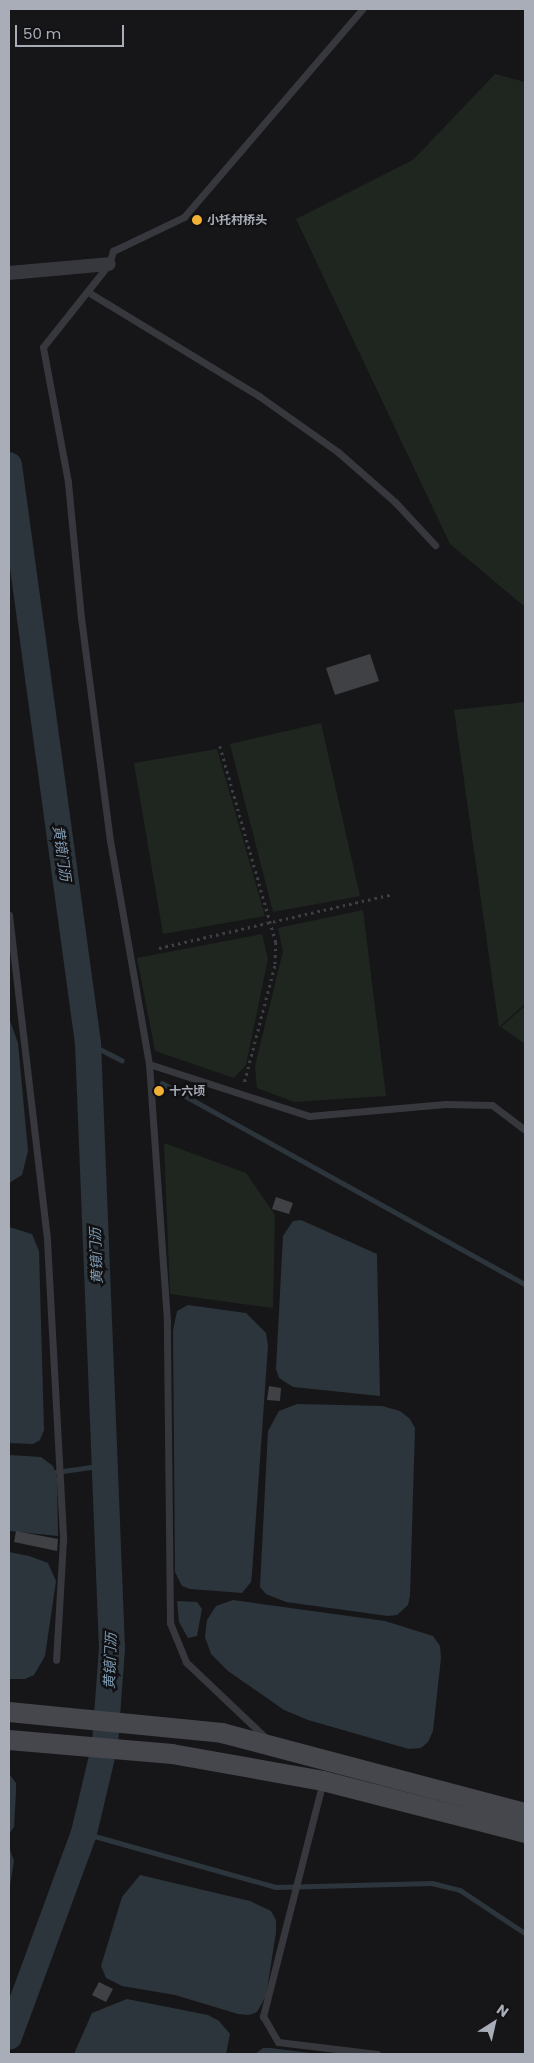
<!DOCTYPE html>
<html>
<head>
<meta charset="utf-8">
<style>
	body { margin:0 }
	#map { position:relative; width:534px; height:2063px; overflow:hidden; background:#161618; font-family:Poppins,"Noto Sans SC",sans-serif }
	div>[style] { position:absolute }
	.green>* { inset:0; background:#1e261f }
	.water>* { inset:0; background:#2c353c }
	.stream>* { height:4.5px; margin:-2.25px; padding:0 2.25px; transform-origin:2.25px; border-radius:2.25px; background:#2c353c }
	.river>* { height:26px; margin:-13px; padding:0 13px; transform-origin:13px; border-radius:13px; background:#2c353c }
	.building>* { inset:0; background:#404145 }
	.path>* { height:2.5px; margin-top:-1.25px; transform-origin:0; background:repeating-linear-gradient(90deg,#3d3f44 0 2.5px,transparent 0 6.5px) }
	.service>* { height:7px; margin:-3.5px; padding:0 3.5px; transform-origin:3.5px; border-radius:3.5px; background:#37383d }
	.minor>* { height:14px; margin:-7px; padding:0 7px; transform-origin:7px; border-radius:7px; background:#37383d }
	.secondary>* { height:20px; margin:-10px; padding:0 10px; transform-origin:10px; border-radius:10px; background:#45474d }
	.dots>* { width:14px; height:14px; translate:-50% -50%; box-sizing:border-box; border:2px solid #111113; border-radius:50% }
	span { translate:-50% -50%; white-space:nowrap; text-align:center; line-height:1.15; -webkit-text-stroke:5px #111113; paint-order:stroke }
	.poi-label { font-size:12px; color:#a8adb8; font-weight:700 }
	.left { translate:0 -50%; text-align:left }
	.water-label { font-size:14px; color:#7f9bb3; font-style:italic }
	.frame { position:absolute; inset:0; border:10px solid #a8adb8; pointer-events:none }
	.north { position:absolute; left:469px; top:1998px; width:50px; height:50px; -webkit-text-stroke:4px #111113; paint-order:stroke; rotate:35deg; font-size:14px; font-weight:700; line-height:20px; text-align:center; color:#a8adb8 }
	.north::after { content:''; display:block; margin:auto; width:18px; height:22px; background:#a8adb8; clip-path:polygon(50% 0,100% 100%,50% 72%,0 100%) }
	.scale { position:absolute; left:15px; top:25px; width:109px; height:22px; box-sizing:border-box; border:2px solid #a8adb8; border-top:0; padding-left:6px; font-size:15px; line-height:18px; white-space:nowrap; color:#a8adb8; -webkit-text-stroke:4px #111113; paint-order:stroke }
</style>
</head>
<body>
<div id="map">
	<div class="green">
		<div style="clip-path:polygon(495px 74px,525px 82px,525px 607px,450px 544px,296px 219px,413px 160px)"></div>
		<div style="clip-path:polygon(525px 702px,525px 1004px,499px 1027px,454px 710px)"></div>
		<div style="clip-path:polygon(321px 723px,360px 896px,273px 912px,230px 744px)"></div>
		<div style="clip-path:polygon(217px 749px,265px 916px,163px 934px,134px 763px)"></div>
		<div style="clip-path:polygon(363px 910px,386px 1096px,294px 1102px,257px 1088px,255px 1066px,283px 951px,278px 928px)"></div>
		<div style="clip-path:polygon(262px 934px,268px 959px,246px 1065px,234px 1078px,155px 1051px,137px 958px)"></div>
		<div style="clip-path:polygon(525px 1006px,525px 1044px,501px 1027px)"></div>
		<div style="clip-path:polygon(164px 1143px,246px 1173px,275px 1215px,273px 1308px,170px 1294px)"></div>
	</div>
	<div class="water">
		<div style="clip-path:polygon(9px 1018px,18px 1043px,28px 1151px,22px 1175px,9px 1183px)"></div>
		<div style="clip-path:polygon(301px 1220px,377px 1254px,380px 1396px,293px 1387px,279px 1378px,276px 1369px,283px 1236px,293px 1221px)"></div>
		<div style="clip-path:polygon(9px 1227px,32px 1234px,39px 1251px,44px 1430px,40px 1440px,33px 1444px,9px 1443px)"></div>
		<div style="clip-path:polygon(188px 1305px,246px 1313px,266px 1333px,268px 1346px,252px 1573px,251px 1582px,242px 1593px,190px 1589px,182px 1586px,175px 1572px,173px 1331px,177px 1311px)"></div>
		<div style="clip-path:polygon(297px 1404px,382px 1406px,400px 1411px,410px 1419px,415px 1428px,410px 1596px,408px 1605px,397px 1615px,388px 1616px,286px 1602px,266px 1594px,260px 1587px,268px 1431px,279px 1411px)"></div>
		<div style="clip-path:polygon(9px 1455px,41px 1457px,53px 1466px,57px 1478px,58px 1536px,9px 1531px)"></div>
		<div style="clip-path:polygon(9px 1552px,29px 1556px,48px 1563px,56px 1581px,45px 1656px,34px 1675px,25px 1679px,9px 1679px)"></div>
		<div style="clip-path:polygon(233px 1600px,385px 1621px,433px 1636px,440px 1646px,441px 1658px,433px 1731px,428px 1742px,421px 1748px,409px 1749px,308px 1720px,284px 1710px,228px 1671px,211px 1654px,205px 1637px,207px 1620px,216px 1606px)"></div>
		<div style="clip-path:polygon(177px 1601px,197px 1602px,202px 1609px,197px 1636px,188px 1638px,179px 1622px)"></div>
		<div style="clip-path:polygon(9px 1774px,16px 1783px,16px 1791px,14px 1827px,9px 1834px)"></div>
		<div style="clip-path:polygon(9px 1847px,14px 1861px,9px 1892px)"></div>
		<div style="clip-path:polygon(140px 1875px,250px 1901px,271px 1911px,276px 1920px,276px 1932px,266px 1996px,257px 2012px,249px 2015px,238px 2014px,175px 1995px,122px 1986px,106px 1978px,101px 1966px,122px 1897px)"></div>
		<div style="clip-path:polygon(127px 1999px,208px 2015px,219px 2021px,230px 2034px,226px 2054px,74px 2054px,92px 2013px)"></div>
		<div style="clip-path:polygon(263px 2048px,271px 2048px,318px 2054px,255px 2054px)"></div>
	</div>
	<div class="stream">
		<div style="left:88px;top:1043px;width:38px;rotate:27deg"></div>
		<div style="left:162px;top:1083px;width:415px;rotate:29deg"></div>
		<div style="left:49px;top:1473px;width:57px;rotate:-8.1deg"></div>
		<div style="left:84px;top:1833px;width:199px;rotate:15.7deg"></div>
		<div style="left:276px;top:1887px;width:156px;rotate:-1.5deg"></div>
		<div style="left:432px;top:1883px;width:29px;rotate:14deg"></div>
		<div style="left:460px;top:1890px;width:78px;rotate:33.5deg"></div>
	</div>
	<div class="river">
		<div style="left:9px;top:465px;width:583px;rotate:82.22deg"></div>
		<div style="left:88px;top:1043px;width:605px;rotate:87.73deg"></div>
		<div style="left:112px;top:1648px;width:96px;rotate:94.2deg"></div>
		<div style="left:105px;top:1744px;width:91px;rotate:103.3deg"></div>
		<div style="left:84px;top:1833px;width:217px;rotate:110.2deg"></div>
	</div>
	<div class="building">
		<div style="clip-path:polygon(370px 654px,379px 681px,335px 695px,326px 668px)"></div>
		<div style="clip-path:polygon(276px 1197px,293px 1203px,289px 1214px,272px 1209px)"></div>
		<div style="clip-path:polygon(269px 1386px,281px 1388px,280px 1401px,267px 1400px)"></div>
		<div style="clip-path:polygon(16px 1531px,58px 1539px,57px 1551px,14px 1542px)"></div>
		<div style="clip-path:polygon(99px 1982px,113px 1989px,106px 2002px,92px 1995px)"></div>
	</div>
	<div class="path">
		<div style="left:220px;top:746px;width:204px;rotate:74.1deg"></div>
		<div style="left:276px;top:942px;width:24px;rotate:92deg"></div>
		<div style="left:275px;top:966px;width:123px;rotate:104.6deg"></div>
		<div style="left:159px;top:948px;width:239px;rotate:-13deg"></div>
	</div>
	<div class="service">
		<div style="left:88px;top:292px;width:200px;rotate:31.3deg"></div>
		<div style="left:259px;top:396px;width:97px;rotate:35.3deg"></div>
		<div style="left:338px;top:452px;width:76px;rotate:41.3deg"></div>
		<div style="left:395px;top:502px;width:59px;rotate:47.1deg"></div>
		<div style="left:9px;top:915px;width:327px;rotate:83.3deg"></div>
		<div style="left:47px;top:1240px;width:300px;rotate:86.9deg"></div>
		<div style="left:63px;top:1540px;width:120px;rotate:93.3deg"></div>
		<div style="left:149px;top:1064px;width:168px;rotate:18deg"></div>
		<div style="left:309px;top:1116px;width:137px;rotate:-5deg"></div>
		<div style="left:445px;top:1104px;width:47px;rotate:1.2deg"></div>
		<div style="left:492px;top:1105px;width:41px;rotate:37.1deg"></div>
		<div style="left:267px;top:1739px;width:112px;rotate:-136.5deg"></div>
		<div style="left:186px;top:1662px;width:42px;rotate:-112.3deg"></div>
		<div style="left:170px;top:1623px;width:302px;rotate:-90.6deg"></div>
		<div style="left:167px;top:1321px;width:258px;rotate:-94deg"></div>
		<div style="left:149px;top:1064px;width:226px;rotate:-99.9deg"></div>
		<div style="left:110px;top:841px;width:225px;rotate:-97.4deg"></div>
		<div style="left:81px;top:618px;width:137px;rotate:-95.5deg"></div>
		<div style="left:68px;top:482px;width:137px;rotate:-100.5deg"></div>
		<div style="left:43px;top:347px;width:106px;rotate:-51.5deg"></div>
		<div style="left:109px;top:264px;width:14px;rotate:-73deg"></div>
		<div style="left:113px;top:251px;width:79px;rotate:-25.6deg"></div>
		<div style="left:184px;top:217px;width:274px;rotate:-49.4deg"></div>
		<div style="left:323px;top:1781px;width:243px;rotate:104.3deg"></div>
		<div style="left:263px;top:2016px;width:30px;rotate:60deg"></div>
		<div style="left:278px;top:2042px;width:100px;rotate:6.9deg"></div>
	</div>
	<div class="minor">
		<div style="left:9px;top:273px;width:100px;rotate:-5.1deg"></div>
	</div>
	<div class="secondary">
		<div style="left:9px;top:1712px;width:214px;rotate:5.6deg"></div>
		<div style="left:222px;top:1733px;width:313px;rotate:14.8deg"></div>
		<div style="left:9px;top:1740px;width:164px;rotate:4.9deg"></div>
		<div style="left:172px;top:1754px;width:153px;rotate:10.1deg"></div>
		<div style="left:323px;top:1781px;width:209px;rotate:14.4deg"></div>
	</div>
	<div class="dots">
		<div style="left:197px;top:220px;background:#f2b134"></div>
		<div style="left:159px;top:1091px;background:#f2b134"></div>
	</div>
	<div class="poi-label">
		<span class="left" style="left:207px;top:220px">小托村桥头</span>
		<span class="left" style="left:169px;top:1091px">十六顷</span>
	</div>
	<div class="water-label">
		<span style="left:62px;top:853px;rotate:82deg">黄镜门沥</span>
		<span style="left:96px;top:1256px;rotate:-92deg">黄镜门沥</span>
		<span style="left:110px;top:1661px;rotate:-88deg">黄镜门沥</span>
	</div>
	<div class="frame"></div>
	<div class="north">N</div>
	<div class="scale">50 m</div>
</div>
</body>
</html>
